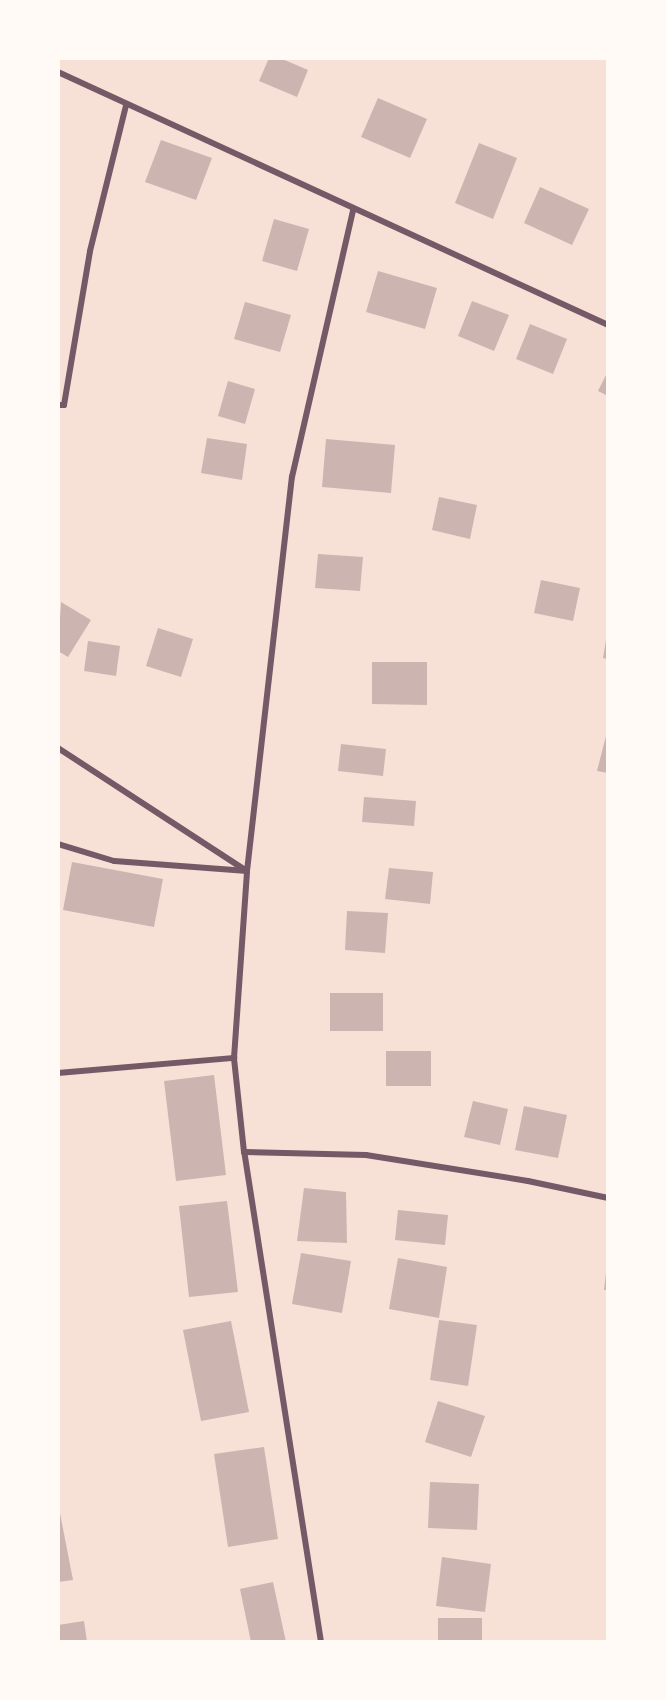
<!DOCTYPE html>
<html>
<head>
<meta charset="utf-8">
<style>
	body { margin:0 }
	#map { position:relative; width:666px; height:1700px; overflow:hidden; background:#f7e1d7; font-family:Manrope,sans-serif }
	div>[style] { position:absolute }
	.building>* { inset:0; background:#ccb4b1 }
	.minor>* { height:6px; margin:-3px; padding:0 3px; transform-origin:3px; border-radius:3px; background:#755966 }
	span { translate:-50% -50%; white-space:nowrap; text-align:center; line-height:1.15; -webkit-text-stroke:5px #fffaf5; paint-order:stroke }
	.frame { position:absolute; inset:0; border:60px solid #fffaf5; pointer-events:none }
</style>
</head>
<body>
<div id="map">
	<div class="building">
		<div style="clip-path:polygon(269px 58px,280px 58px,308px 70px,297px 97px,259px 81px)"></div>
		<div style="clip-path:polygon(378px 98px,427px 119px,410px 158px,361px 137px)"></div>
		<div style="clip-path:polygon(161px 140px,212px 158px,196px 200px,145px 182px)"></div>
		<div style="clip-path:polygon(479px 143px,517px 158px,493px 219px,455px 203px)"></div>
		<div style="clip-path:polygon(540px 187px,589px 209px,572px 245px,524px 223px)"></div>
		<div style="clip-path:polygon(274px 219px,309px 229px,297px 271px,262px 261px)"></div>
		<div style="clip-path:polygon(378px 271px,437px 288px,425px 329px,366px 312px)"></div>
		<div style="clip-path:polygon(472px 301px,509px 315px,494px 351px,458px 336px)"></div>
		<div style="clip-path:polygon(245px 302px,291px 315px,280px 352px,234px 339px)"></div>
		<div style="clip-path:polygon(530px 324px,567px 339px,553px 374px,516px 359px)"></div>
		<div style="clip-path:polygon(608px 371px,608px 396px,598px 391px)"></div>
		<div style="clip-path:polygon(228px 381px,255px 389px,245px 424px,218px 416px)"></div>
		<div style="clip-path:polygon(207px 438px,247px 444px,242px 480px,201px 473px)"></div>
		<div style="clip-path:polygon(326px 439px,395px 445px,391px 493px,322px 487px)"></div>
		<div style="clip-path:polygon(439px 497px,477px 505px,470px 539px,432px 530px)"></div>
		<div style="clip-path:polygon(318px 554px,363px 557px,360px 591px,315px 588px)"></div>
		<div style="clip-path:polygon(541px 580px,580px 588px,573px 621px,534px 613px)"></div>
		<div style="clip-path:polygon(61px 602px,91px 620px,68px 657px,58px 651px)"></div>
		<div style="clip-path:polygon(158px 628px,193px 639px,181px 677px,146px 666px)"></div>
		<div style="clip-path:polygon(606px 640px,608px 640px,608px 659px,603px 658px)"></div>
		<div style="clip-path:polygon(88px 641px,120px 646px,116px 676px,84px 671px)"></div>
		<div style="clip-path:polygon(372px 662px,427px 662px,427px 705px,372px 704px)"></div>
		<div style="clip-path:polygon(607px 732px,608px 732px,608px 773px,597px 771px)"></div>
		<div style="clip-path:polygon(341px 744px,386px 749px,383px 776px,338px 771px)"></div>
		<div style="clip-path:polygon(364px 797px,416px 801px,414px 826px,362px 822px)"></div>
		<div style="clip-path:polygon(72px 862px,163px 879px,154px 927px,63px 910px)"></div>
		<div style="clip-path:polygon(389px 868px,433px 872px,430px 904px,385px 899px)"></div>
		<div style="clip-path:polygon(347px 911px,388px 913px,385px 953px,345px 950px)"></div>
		<div style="clip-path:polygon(330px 993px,383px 993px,383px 1031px,330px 1031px)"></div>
		<div style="clip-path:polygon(386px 1051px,431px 1051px,431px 1086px,386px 1086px)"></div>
		<div style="clip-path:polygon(214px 1075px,226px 1175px,176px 1181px,164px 1081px)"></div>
		<div style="clip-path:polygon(473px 1101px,508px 1109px,500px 1145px,464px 1137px)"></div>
		<div style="clip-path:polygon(524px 1106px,567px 1115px,558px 1158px,515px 1150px)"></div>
		<div style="clip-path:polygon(304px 1188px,346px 1192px,347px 1243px,297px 1241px)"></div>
		<div style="clip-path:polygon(227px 1201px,238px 1292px,189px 1297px,179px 1206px)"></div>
		<div style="clip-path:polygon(398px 1210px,448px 1215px,445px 1245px,395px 1240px)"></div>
		<div style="clip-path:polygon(301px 1253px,351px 1261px,342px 1313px,292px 1304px)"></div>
		<div style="clip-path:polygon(398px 1258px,447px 1267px,439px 1318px,389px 1309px)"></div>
		<div style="clip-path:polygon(606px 1273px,608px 1273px,608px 1290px,604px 1290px)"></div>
		<div style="clip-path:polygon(439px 1320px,477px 1325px,468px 1386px,430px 1380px)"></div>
		<div style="clip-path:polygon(231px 1321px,249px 1412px,201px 1421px,183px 1330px)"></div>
		<div style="clip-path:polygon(438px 1401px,485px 1416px,471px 1457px,425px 1442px)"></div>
		<div style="clip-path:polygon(264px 1447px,278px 1539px,228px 1547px,214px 1454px)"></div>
		<div style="clip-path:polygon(430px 1482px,479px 1484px,477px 1530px,428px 1528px)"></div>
		<div style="clip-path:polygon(58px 1503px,73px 1580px,58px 1582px)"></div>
		<div style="clip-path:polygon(442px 1557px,491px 1564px,485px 1612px,436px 1606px)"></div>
		<div style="clip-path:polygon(273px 1582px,286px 1642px,251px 1642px,240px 1589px)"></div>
		<div style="clip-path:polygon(438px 1618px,482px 1618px,482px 1642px,438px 1642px)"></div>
		<div style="clip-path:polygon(84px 1621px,87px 1642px,58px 1642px,58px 1625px)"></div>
	</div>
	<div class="minor">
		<div style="left:58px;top:72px;width:605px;rotate:24.7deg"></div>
		<div style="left:58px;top:405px;width:6px"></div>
		<div style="left:64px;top:405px;width:156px;rotate:-80.4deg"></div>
		<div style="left:90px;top:251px;width:150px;rotate:-76.1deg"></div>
		<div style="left:58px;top:748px;width:225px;rotate:33.1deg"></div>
		<div style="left:247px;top:871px;width:133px;rotate:-175.7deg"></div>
		<div style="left:114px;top:861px;width:59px;rotate:-163.1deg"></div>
		<div style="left:58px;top:1073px;width:177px;rotate:-4.9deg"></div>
		<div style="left:244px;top:1152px;width:122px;rotate:1.4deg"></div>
		<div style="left:366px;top:1155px;width:164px;rotate:9.1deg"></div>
		<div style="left:528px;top:1181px;width:82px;rotate:12deg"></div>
		<div style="left:321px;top:1642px;width:496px;rotate:-98.9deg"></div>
		<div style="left:244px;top:1152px;width:95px;rotate:-96.1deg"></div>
		<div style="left:234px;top:1058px;width:187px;rotate:-86deg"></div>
		<div style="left:247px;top:871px;width:397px;rotate:-83.5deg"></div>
		<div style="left:292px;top:477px;width:274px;rotate:-77.1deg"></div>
	</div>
	<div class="frame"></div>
</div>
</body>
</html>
